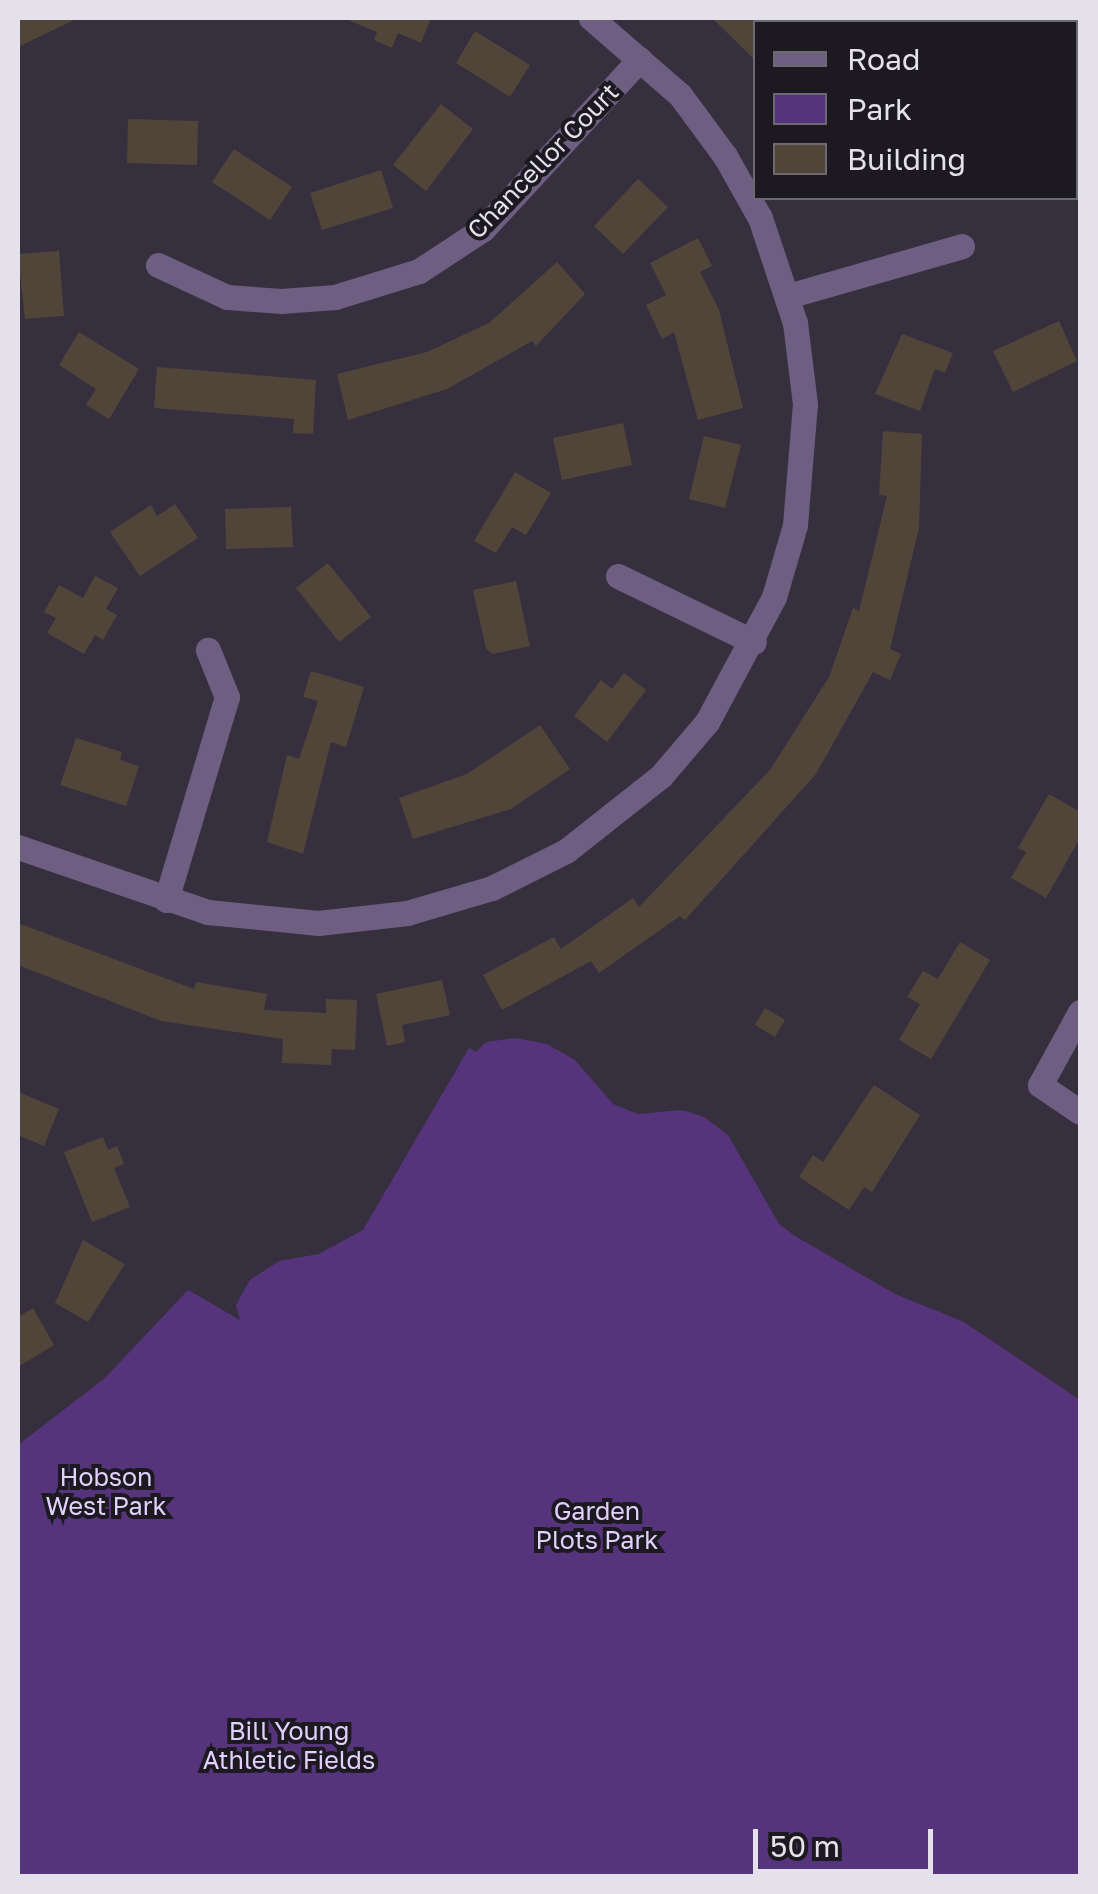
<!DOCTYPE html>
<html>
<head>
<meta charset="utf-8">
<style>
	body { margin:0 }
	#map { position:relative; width:1098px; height:1894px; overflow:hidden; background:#36303e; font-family:"Golos Text",sans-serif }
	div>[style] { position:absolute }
	.green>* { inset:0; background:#56347b }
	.building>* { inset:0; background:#51453a }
	.minor>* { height:25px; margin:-12.5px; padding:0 12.5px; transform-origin:12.5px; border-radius:12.5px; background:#6e5f82 }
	span { translate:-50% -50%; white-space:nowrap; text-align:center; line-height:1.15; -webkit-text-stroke:8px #1c1a20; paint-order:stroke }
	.street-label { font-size:25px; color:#e4e1ea }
	.park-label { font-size:25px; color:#e2d0fd }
	.frame { position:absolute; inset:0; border:20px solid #e4e1ea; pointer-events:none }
	.legend { position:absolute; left:753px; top:20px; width:325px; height:180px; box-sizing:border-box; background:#1c1a20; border:2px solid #6c6a71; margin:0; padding:12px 18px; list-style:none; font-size:30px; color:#e4e1ea }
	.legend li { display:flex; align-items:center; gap:20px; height:50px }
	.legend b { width:50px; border:2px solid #6c6a71 }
	.scale { position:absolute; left:753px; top:1829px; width:180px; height:45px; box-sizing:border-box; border:5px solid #e4e1ea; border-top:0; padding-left:12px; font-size:30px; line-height:35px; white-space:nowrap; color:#e4e1ea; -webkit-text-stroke:8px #1c1a20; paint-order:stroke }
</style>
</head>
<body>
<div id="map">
	<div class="green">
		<div style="clip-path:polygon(515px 1038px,547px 1044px,575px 1060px,613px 1104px,638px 1114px,682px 1110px,704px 1117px,728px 1135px,779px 1224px,795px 1236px,895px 1294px,964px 1322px,1080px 1400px,1080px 1876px,18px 1876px,18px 1445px,105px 1378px,188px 1290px,240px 1320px,236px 1305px,250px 1280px,279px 1261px,319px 1254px,363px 1230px,469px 1048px,476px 1052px,486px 1042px)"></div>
	</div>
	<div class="building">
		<div style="clip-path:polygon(18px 18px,78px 18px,18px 47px)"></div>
		<div style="clip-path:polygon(343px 18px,431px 18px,421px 43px,398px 33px,392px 48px,374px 40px,377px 32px)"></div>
		<div style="clip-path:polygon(712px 18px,756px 18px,756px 61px)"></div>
		<div style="clip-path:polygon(475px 31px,530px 65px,510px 97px,456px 63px)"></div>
		<div style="clip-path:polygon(441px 104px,473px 129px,426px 191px,393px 165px)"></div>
		<div style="clip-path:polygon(128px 119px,198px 121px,197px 165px,127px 163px)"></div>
		<div style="clip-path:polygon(234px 149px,292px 187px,270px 220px,212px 182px)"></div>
		<div style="clip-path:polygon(381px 170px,393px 208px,322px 230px,310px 193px)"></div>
		<div style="clip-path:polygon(638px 179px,668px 207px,623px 254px,594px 226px)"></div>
		<div style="clip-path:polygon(698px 238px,712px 266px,700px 272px,719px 310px,743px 408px,698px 420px,674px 332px,662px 339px,646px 305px,666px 295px,650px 263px)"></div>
		<div style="clip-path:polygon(59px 251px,64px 316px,25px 319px,18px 254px)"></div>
		<div style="clip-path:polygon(557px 262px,585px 294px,536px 346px,532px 341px,447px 389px,348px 420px,337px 374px,427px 352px,489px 323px)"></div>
		<div style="clip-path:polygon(1059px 321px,1077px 361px,1013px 392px,993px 351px)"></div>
		<div style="clip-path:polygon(79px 332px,139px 369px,109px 419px,86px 405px,96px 389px,59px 365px)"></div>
		<div style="clip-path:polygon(902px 334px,953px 353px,945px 373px,935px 369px,920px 411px,875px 394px)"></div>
		<div style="clip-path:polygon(157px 367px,316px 380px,313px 434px,293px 433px,294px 419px,154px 408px)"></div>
		<div style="clip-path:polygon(623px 423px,632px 465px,562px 480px,553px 438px)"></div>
		<div style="clip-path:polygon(883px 431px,922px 434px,919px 528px,890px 649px,901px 654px,890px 680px,873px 672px,816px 774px,685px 920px,680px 916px,599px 973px,591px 961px,502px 1010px,483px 975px,554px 937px,561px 949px,633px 898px,639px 907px,770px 770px,829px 677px,853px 608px,859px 611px,887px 496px,879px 495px)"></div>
		<div style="clip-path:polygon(704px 436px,741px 445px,725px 508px,689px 499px)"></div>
		<div style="clip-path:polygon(515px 472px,551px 493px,526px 535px,512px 527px,496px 553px,474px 541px)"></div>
		<div style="clip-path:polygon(175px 504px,198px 538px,140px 576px,110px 532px,151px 505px,157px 516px)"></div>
		<div style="clip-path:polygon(291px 507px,293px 547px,226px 549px,225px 509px)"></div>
		<div style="clip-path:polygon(328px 563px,371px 617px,339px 642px,296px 588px)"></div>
		<div style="clip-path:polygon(95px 576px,118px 588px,106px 609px,117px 615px,103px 640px,95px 635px,84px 654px,47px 633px,56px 618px,44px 612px,59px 585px,83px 598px)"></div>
		<div style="clip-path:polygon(516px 581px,530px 646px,493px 654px,486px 649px,473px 590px)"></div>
		<div style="clip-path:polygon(311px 671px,364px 687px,346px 747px,331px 742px,303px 854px,267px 842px,287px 755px,299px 759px,318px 701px,303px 697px)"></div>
		<div style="clip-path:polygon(624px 673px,646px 690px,607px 742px,574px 716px,601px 680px,612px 689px)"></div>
		<div style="clip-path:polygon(540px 725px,570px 769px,511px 809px,413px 839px,399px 798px,467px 774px)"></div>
		<div style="clip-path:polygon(76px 738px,122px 752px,120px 760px,139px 766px,126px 806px,60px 785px)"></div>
		<div style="clip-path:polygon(1049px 794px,1080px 812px,1080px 838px,1046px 898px,1011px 878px,1026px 852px,1018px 848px)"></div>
		<div style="clip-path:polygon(18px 923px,194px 989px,196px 982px,267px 994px,264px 1010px,326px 1013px,326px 999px,357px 1000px,355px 1050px,332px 1049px,331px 1065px,282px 1063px,283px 1039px,161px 1021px,18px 965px)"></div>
		<div style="clip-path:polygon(960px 942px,990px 960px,931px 1059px,899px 1040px,920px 1004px,907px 997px,923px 971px,938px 979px)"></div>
		<div style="clip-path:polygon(442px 980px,450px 1015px,402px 1025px,405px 1042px,387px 1046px,376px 994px)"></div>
		<div style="clip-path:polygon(765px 1008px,785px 1020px,775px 1037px,755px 1025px)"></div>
		<div style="clip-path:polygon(874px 1085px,920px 1115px,872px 1192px,864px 1187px,849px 1210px,799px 1177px,813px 1155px,823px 1162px)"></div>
		<div style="clip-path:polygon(18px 1092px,59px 1109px,44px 1146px,18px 1135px)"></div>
		<div style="clip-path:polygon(103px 1137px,108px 1150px,117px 1146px,124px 1164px,114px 1168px,130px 1207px,92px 1222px,64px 1152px)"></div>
		<div style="clip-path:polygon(83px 1240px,125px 1264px,88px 1322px,55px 1303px)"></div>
		<div style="clip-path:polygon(33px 1308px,54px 1345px,18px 1367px,18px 1317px)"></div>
	</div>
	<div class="minor">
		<div style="left:158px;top:265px;width:76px;rotate:24.9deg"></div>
		<div style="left:227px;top:297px;width:54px;rotate:4.2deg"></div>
		<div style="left:281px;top:301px;width:54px;rotate:-4.2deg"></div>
		<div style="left:335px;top:297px;width:88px;rotate:-17.2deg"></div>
		<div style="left:419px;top:271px;width:77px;rotate:-33.3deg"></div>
		<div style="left:483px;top:229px;width:231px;rotate:-47.3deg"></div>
		<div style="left:788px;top:296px;width:181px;rotate:-16deg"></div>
		<div style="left:618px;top:576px;width:151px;rotate:25.9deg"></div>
		<div style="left:18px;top:847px;width:201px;rotate:18.9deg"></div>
		<div style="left:208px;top:912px;width:111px;rotate:5.7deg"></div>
		<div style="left:318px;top:923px;width:90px;rotate:-6.4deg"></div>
		<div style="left:407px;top:913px;width:89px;rotate:-16.4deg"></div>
		<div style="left:492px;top:888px;width:83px;rotate:-26.6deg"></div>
		<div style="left:566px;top:851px;width:121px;rotate:-38.3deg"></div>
		<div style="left:661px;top:776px;width:71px;rotate:-49.6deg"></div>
		<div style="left:707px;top:722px;width:142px;rotate:-61.8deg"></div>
		<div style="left:774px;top:597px;width:75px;rotate:-73.7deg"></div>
		<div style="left:795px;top:525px;width:121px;rotate:-85.3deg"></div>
		<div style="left:805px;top:404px;width:82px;rotate:-97deg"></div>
		<div style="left:795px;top:323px;width:111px;rotate:-108.4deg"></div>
		<div style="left:760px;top:218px;width:71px;rotate:-119.4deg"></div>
		<div style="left:725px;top:156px;width:76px;rotate:-126.4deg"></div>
		<div style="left:680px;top:95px;width:118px;rotate:-139.1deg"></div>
		<div style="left:166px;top:900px;width:212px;rotate:-73.3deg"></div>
		<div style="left:227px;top:697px;width:51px;rotate:-112deg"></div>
		<div style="left:1080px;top:1012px;width:83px;rotate:118.7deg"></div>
		<div style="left:1040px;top:1085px;width:48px;rotate:34deg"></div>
	</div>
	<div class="street-label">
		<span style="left:543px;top:161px;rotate:-46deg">Chancellor Court</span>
	</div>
	<div class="park-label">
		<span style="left:106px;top:1492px">Hobson<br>West Park</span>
		<span style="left:597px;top:1526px">Garden<br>Plots Park</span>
		<span style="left:289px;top:1746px">Bill Young<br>Athletic Fields</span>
	</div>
	<div class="frame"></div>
	<ul class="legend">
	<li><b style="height:12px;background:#6e5f82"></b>Road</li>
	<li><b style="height:28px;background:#56347b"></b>Park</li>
	<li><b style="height:28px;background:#51453a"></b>Building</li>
	</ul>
	<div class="scale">50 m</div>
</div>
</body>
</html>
